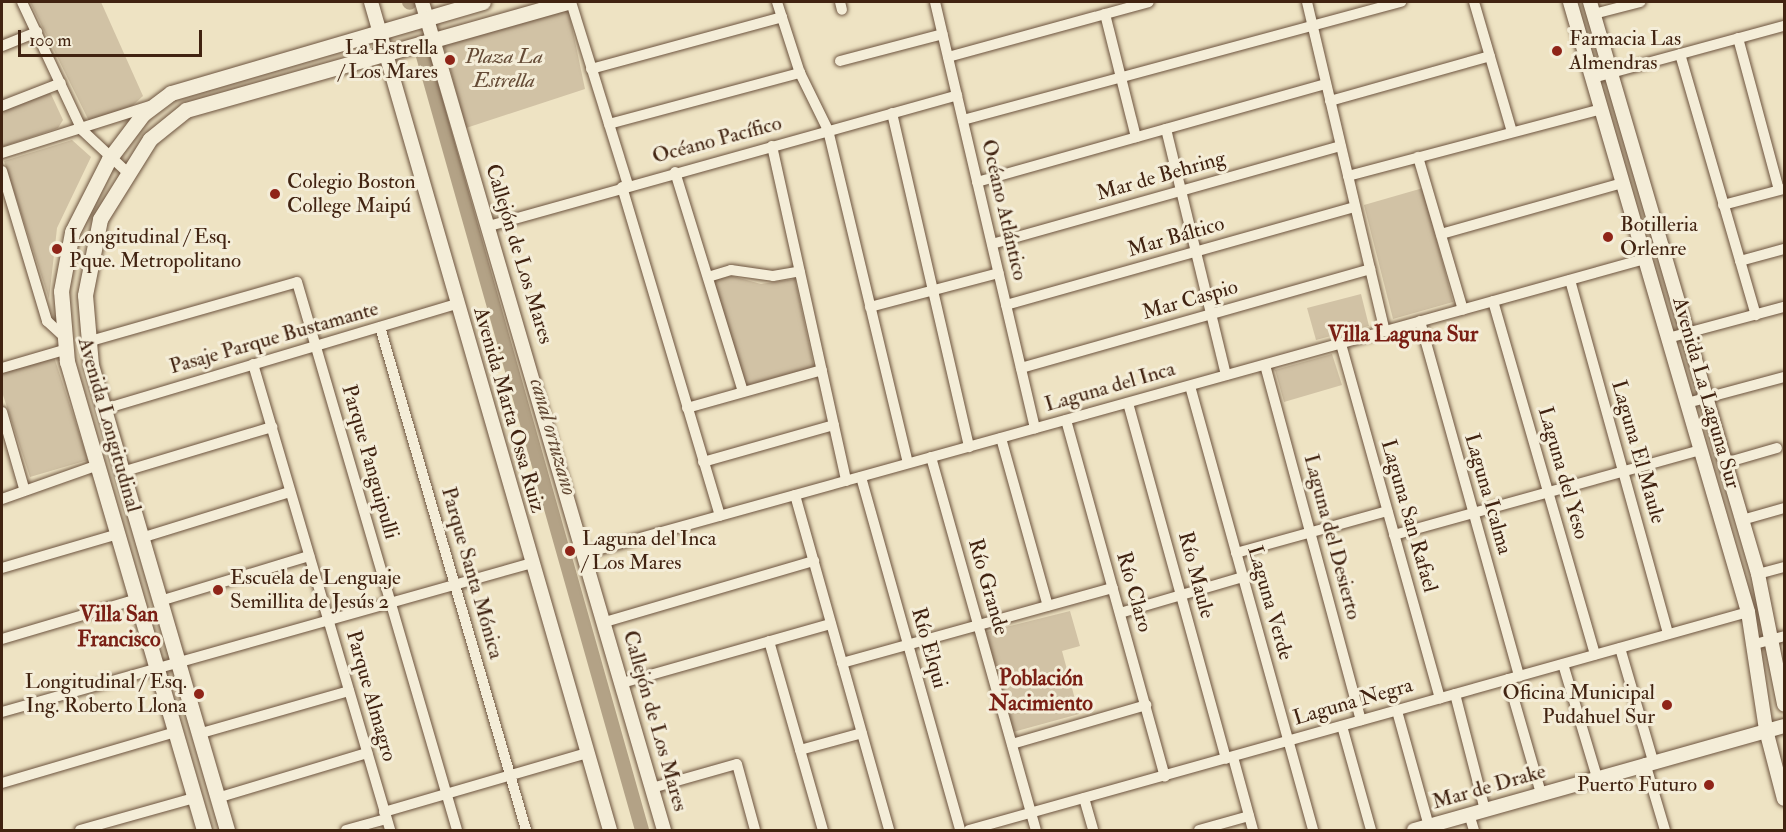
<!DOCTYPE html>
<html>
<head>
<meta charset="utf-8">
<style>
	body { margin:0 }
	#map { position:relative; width:1786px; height:832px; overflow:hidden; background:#eee3c3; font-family:"IM FELL Double Pica",serif }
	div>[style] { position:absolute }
	.green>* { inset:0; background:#d1c2a5 }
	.canal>* { height:14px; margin:-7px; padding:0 7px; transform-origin:7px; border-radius:7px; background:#b3a286 }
	.roads { filter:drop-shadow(0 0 2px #6c533e) drop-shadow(0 0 2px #6c533e) }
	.minor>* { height:10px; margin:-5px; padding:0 5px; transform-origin:5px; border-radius:5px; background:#f4edd8 }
	.tertiary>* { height:14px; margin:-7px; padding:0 7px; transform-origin:7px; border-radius:7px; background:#f4edd8 }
	.secondary>* { height:15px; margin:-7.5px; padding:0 7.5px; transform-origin:7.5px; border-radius:7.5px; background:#f4edd8 }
	.dots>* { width:16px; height:16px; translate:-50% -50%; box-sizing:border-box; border:3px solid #f4edd8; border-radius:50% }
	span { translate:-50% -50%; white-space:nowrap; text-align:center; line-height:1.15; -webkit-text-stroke:6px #f4edd8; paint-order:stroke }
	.poi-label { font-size:21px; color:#412311 }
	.left { translate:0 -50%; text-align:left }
	.right { translate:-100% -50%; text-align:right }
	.park-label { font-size:21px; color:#654b36; font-style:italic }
	.street-label { font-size:21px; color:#412311 }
	.neighbourhood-label { font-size:22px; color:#7a1f14; font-weight:700 }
	.water-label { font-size:22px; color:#634934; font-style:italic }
	.frame { position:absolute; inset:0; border:3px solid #412311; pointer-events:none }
	.scale { position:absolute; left:18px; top:30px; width:184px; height:27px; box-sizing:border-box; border:3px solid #412311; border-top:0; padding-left:8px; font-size:18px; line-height:21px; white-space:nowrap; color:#412311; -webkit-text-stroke:4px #f4edd8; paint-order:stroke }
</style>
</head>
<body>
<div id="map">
	<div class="green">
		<div style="clip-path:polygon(30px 2px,101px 2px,143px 96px,132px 106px,89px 121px)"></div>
		<div style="clip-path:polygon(568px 8px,585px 89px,466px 128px,443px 43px)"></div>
		<div style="clip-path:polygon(50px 92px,63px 120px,58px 128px,2px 147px,2px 110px)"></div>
		<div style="clip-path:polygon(72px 140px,91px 157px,57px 228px,49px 299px,4px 161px)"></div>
		<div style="clip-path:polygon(1423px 188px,1453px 302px,1393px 319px,1364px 205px)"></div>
		<div style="clip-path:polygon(732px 276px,761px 284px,795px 279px,814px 367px,745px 386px,713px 280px)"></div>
		<div style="clip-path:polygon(1361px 294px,1369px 326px,1316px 340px,1307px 308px)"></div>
		<div style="clip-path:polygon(1332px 354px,1342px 385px,1284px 402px,1275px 370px)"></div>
		<div style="clip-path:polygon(54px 357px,88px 460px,30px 477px,2px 392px,2px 372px)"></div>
		<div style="clip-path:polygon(1070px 611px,1080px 646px,1062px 651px,1079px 714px,1013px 732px,986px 632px)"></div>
	</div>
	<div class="canal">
		<div style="left:409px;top:2px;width:1px;rotate:45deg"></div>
		<div style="left:423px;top:56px;width:804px;rotate:74.2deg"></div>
	</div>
	<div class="roads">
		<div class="minor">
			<div style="left:22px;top:2px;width:141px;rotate:64.9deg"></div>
			<div style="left:82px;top:130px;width:62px;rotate:43deg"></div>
			<div style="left:571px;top:2px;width:192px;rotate:72.7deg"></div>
			<div style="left:777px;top:2px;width:75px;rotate:72.1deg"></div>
			<div style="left:800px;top:73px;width:64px;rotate:63.8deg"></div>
			<div style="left:828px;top:130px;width:342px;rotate:76.5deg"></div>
			<div style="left:840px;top:2px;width:8px;rotate:76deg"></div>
			<div style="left:935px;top:2px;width:438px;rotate:76.8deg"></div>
			<div style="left:1307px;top:2px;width:338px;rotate:76.7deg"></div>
			<div style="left:1474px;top:2px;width:135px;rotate:73.7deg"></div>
			<div style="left:1105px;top:14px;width:127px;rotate:75.9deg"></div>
			<div style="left:1594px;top:14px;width:48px;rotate:-14.6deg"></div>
			<div style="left:1738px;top:38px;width:157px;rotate:74.9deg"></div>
			<div style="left:2px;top:46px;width:38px;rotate:-22deg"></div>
			<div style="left:1680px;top:54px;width:272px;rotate:73.8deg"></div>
			<div style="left:948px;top:57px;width:208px;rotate:-15.3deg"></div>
			<div style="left:840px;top:61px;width:106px;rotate:-14.7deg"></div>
			<div style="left:591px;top:69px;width:198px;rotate:-15.2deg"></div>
			<div style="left:1592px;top:78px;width:199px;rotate:-15.2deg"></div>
			<div style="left:1330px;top:101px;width:166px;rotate:-15.7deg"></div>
			<div style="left:2px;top:106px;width:63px;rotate:-21.3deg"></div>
			<div style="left:892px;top:113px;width:343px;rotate:77deg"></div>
			<div style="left:963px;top:120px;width:454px;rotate:-15.1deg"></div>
			<div style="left:609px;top:124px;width:198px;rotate:-15deg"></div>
			<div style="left:1166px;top:129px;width:253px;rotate:76.3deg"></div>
			<div style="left:772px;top:146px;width:343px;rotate:77.5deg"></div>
			<div style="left:2px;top:153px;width:155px;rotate:-17.6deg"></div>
			<div style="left:1418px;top:157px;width:159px;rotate:73.6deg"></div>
			<div style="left:2px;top:171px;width:157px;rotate:73.3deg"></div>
			<div style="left:47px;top:321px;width:19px;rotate:43deg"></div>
			<div style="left:675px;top:172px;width:230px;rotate:72.8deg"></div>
			<div style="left:1348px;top:176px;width:262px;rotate:-14.8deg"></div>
			<div style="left:977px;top:182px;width:362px;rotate:-15.7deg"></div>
			<div style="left:622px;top:187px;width:343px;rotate:73.4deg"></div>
			<div style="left:1723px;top:205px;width:63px;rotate:-14.7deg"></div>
			<div style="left:489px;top:226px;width:486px;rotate:-15.6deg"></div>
			<div style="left:1441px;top:234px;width:189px;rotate:-15.7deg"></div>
			<div style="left:992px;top:244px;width:362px;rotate:-15.7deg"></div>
			<div style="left:1740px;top:261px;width:46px;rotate:-15.3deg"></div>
			<div style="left:708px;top:277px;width:24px;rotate:-17deg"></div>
			<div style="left:731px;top:270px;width:42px;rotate:8.1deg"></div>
			<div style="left:773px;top:276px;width:27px;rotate:-10deg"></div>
			<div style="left:1570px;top:280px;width:367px;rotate:74.5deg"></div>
			<div style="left:1493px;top:301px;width:368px;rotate:73.9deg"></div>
			<div style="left:1006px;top:305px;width:362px;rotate:-15.7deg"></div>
			<div style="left:870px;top:307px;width:133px;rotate:-14.8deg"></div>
			<div style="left:1420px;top:321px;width:369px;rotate:74.4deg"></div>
			<div style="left:380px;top:327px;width:524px;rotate:73.81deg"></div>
			<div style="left:1668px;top:338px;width:120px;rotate:-15deg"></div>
			<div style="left:87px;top:342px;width:218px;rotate:-15.9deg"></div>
			<div style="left:297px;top:282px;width:571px;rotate:73.72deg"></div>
			<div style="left:1341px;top:344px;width:368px;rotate:74.4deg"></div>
			<div style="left:253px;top:364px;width:486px;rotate:73.6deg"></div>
			<div style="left:1265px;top:365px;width:368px;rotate:74.9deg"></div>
			<div style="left:2px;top:368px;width:65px;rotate:-16.2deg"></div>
			<div style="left:1021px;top:368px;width:363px;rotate:-15.8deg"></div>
			<div style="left:1190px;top:386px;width:461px;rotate:74.5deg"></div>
			<div style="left:1128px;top:403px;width:369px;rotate:74.6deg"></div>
			<div style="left:1687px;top:403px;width:100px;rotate:-15deg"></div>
			<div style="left:687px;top:408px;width:140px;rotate:-15.7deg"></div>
			<div style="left:104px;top:409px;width:367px;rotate:-16.6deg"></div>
			<div style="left:2px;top:412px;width:79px;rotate:73.9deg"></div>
			<div style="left:1066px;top:420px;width:370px;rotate:74.5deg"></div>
			<div style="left:1001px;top:438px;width:174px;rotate:74.4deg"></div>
			<div style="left:931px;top:457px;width:387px;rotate:74.3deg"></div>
			<div style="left:703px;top:462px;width:136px;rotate:-15.8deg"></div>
			<div style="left:1725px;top:463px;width:54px;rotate:-16.1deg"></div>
			<div style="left:122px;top:472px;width:157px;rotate:-16.7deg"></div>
			<div style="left:861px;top:477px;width:367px;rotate:74.3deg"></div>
			<div style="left:795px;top:495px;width:348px;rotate:74.3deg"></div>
			<div style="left:2px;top:499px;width:102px;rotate:-19.5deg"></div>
			<div style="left:1742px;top:520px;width:44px;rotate:-15.9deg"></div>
			<div style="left:1394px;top:535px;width:319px;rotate:-15.5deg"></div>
			<div style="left:141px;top:538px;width:156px;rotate:-17.2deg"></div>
			<div style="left:586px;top:553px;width:1099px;rotate:-15.52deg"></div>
			<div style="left:1236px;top:553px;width:157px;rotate:-15.5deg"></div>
			<div style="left:2px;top:568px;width:121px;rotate:-16.3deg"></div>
			<div style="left:1758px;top:574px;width:27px;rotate:-15deg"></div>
			<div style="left:160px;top:601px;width:156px;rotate:-16.8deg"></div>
			<div style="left:1120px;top:613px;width:128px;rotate:-16.3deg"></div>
			<div style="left:605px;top:622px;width:218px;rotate:-16.3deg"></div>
			<div style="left:2px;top:639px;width:141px;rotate:-16.5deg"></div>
			<div style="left:769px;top:641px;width:197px;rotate:74.1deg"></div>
			<div style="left:1755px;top:644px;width:30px;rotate:-15deg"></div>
			<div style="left:1620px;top:648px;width:118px;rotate:73.7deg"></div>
			<div style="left:842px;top:663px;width:281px;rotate:-15.5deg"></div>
			<div style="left:1563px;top:664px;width:118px;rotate:73.3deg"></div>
			<div style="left:1508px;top:679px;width:119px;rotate:73.9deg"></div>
			<div style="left:622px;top:683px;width:217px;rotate:-15.8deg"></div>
			<div style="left:1455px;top:694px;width:120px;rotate:75.5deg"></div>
			<div style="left:1397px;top:711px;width:119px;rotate:74.5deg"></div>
			<div style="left:2px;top:712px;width:551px;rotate:-15.7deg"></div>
			<div style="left:1342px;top:726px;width:108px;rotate:74.4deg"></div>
			<div style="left:198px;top:734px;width:157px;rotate:-15.9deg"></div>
			<div style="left:1012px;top:744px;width:140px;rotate:-16.2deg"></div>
			<div style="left:800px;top:750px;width:64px;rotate:-15.3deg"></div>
			<div style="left:1233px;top:757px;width:76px;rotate:74.7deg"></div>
			<div style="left:1645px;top:763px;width:70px;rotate:73.4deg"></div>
			<div style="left:2px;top:783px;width:180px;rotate:-16.4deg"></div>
			<div style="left:652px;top:788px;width:88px;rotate:-15.8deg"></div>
			<div style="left:737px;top:764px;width:68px;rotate:74.7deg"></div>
			<div style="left:217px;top:798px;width:157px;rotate:-16.7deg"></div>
			<div style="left:1084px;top:798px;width:33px;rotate:74deg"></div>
			<div style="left:384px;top:812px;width:211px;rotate:-16.2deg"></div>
			<div style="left:1469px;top:814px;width:17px;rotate:73deg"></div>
			<div style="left:80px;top:830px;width:118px;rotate:-15.7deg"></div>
			<div style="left:346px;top:830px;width:41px;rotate:-15.4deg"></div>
			<div style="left:969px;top:830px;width:809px;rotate:-15.63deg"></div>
			<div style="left:1199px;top:830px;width:52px;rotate:-15.6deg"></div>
		</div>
		<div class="tertiary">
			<div style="left:371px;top:2px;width:862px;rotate:73.9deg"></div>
			<div style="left:422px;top:2px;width:863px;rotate:73.71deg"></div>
			<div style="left:1570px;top:2px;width:635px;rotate:73.73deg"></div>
			<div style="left:1748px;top:612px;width:119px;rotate:81.3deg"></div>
			<div style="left:1766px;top:730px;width:71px;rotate:75.4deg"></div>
			<div style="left:1590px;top:2px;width:596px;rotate:73.63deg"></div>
			<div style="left:1758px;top:574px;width:133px;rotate:78.7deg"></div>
			<div style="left:1414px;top:830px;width:384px;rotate:-15.7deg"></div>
		</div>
		<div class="secondary">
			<div style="left:204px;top:830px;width:488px;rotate:-106.3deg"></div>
			<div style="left:67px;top:362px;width:71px;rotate:-94.8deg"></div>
			<div style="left:61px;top:291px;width:60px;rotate:-79.4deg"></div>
			<div style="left:72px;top:232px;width:82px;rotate:-63.1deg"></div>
			<div style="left:109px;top:159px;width:56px;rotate:-52.9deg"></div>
			<div style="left:143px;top:114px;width:35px;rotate:-37deg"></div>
			<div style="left:171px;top:93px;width:325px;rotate:-16.3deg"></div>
			<div style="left:227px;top:830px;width:484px;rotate:-106.3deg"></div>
			<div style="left:91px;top:365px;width:70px;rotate:-94.9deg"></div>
			<div style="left:85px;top:295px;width:77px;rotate:-78.8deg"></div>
			<div style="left:100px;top:219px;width:94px;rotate:-58deg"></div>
			<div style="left:150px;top:139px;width:46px;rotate:-38.9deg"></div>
			<div style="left:186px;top:110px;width:396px;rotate:-15.8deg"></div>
		</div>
	</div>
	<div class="dots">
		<div style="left:1557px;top:51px;background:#8f2418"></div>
		<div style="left:450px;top:60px;background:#8f2418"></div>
		<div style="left:275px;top:194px;background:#8f2418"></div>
		<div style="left:1608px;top:237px;background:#8f2418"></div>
		<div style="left:57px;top:249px;background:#8f2418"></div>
		<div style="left:570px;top:551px;background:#8f2418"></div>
		<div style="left:218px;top:590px;background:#8f2418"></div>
		<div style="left:199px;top:694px;background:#8f2418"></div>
		<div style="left:1667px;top:705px;background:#8f2418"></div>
		<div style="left:1709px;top:785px;background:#8f2418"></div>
	</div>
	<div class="poi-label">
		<span class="left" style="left:1569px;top:51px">Farmacia Las<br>Almendras</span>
		<span class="right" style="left:438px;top:60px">La Estrella<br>/ Los Mares</span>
		<span class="left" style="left:287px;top:194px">Colegio Boston<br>College Maipú</span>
		<span class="left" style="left:1620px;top:237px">Botilleria<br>Orlenre</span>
		<span class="left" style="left:69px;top:249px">Longitudinal / Esq.<br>Pque. Metropolitano</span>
		<span class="left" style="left:582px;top:551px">Laguna del Inca<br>/ Los Mares</span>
		<span class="left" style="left:230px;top:590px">Escuela de Lenguaje<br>Semillita de Jesús 2</span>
		<span class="right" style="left:187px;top:694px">Longitudinal / Esq.<br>Ing. Roberto Llona</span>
		<span class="right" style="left:1655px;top:705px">Oficina Municipal<br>Pudahuel Sur</span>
		<span class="right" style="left:1697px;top:785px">Puerto Futuro</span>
	</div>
	<div class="park-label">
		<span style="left:504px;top:69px">Plaza La<br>Estrella</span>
	</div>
	<div class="street-label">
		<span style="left:717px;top:140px;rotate:-15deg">Océano Pacífico</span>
		<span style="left:1161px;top:176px;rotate:-16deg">Mar de Behring</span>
		<span style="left:1004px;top:210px;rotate:77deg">Océano Atlántico</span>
		<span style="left:1176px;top:237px;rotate:-16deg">Mar Báltico</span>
		<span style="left:519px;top:254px;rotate:73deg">Callejón de Los Mares</span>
		<span style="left:1190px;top:300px;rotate:-16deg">Mar Caspio</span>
		<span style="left:274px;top:338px;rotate:-16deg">Pasaje Parque Bustamante</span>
		<span style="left:1110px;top:387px;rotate:-16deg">Laguna del Inca</span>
		<span style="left:1706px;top:393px;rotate:74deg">Avenida La Laguna Sur</span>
		<span style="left:509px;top:410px;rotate:74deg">Avenida Marta Ossa Ruiz</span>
		<span style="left:109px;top:425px;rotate:74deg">Avenida Longitudinal</span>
		<span style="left:1638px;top:452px;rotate:74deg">Laguna El Maule</span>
		<span style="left:370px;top:462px;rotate:74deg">Parque Panguipulli</span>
		<span style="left:1563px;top:473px;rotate:74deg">Laguna del Yeso</span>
		<span style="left:1488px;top:494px;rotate:74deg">Laguna Icalma</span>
		<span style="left:1409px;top:516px;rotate:74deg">Laguna San Rafael</span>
		<span style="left:1332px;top:537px;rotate:75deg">Laguna del Desierto</span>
		<span style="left:472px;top:573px;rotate:74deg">Parque Santa Mónica</span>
		<span style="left:1196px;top:575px;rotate:75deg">Río Maule</span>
		<span style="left:988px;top:587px;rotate:74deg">Río Grande</span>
		<span style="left:1134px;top:592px;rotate:74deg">Río Claro</span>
		<span style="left:1270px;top:603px;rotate:74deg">Laguna Verde</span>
		<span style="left:929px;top:648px;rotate:74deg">Río Elqui</span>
		<span style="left:371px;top:696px;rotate:74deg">Parque Almagro</span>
		<span style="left:1353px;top:702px;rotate:-16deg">Laguna Negra</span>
		<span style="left:655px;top:721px;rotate:74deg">Callejón de Los Mares</span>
		<span style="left:1489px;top:787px;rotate:-16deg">Mar de Drake</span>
	</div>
	<div class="neighbourhood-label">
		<span style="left:1403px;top:335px">Villa Laguna Sur</span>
		<span style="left:119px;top:627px">Villa San<br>Francisco</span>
		<span style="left:1041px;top:691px">Población<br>Nacimiento</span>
	</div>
	<div class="water-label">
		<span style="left:553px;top:437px;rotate:74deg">canal ortuzano</span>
	</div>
	<div class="frame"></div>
	<div class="scale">100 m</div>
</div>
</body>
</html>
